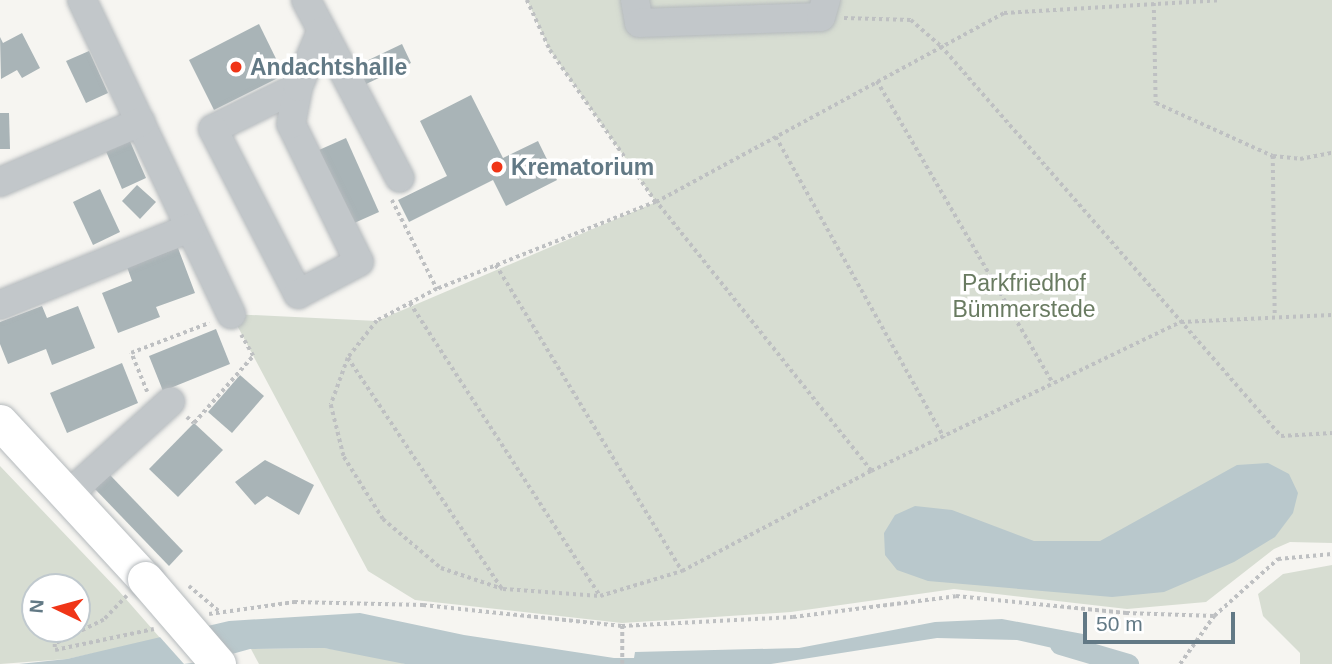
<!DOCTYPE html>
<html>
<head>
<meta charset="utf-8">
<style>
	body { margin:0 }
	#map { position:relative; width:1332px; height:664px; overflow:hidden; background:#f6f5f1; font-family:Arial,sans-serif }
	div>[style] { position:absolute }
	.green>* { inset:0; background:#d7ddd2 }
	.water>* { inset:0; background:#b9c8cc }
	.pier>* { inset:0; background:#f6f5f1 }
	.canal>* { height:21px; margin:-10.5px; padding:0 10.5px; transform-origin:10.5px; border-radius:10.5px; background:#b9c8cc }
	.building>* { inset:0; background:#a9b4b7 }
	.path>* { height:3.5px; margin-top:-1.75px; transform-origin:0; background:repeating-linear-gradient(90deg,#bec0c2 0 3.5px,transparent 0 7px) }
	.roads { filter:drop-shadow(0 0 2px #b5babd) drop-shadow(0 0 2px #b5babd) }
	.minor>* { height:28px; margin:-14px; padding:0 14px; transform-origin:14px; border-radius:14px; background:#c2c7ca }
	.major>* { height:35px; margin:-17.5px; padding:0 17.5px; transform-origin:17.5px; border-radius:17.5px; background:#fff }
	.bridges { filter:drop-shadow(0 0 2px #b5babd) drop-shadow(0 0 2px #b5babd) }
	.major-bridge>* { height:35px; margin:-17.5px; padding:0 17.5px; transform-origin:17.5px; border-radius:17.5px; background:#fff }
	.dots>* { width:19px; height:19px; translate:-50% -50%; box-sizing:border-box; border:4px solid #fff; border-radius:50% }
	span { translate:-50% -50%; white-space:nowrap; text-align:center; line-height:1.15; -webkit-text-stroke:7px #fff; paint-order:stroke }
	.poi-label { font-size:23px; color:#627985; font-weight:700 }
	.left { translate:0 -50%; text-align:left }
	.park-label { font-size:23px; color:#697b61 }
	.north { position:absolute; left:21px; top:573px; width:70px; height:70px; box-sizing:border-box; background:#fff; border:2px solid #c0c9ce; border-radius:50%; rotate:275deg; font-size:19px; font-weight:700; line-height:28px; text-align:center; color:#627985 }
	.north::after { content:''; display:block; margin:auto; width:24px; height:32px; background:#f03517; clip-path:polygon(50% 0,100% 100%,50% 72%,0 100%) }
	.scale { position:absolute; left:1083px; top:612px; width:152px; height:32px; box-sizing:border-box; border:4px solid #627985; border-top:0; padding-left:9px; font-size:21px; line-height:24px; white-space:nowrap; color:#627985; -webkit-text-stroke:5px #fff; paint-order:stroke }
</style>
</head>
<body>
<div id="map">
	<div class="green">
		<div style="clip-path:polygon(527px 0,1332px 0,1332px 543px,1290px 542px,1274px 549px,1206px 602px,1127px 609px,954px 589px,791px 612px,622px 623px,415px 600px,368px 571px,231px 314px,377px 321px,656px 202px,550px 50px)"></div>
		<div style="clip-path:polygon(evenodd,0 466px,118px 590px,161px 639px,67px 659px,0 664px,0 466px,35px 587px,77px 587px,77px 629px,35px 629px,35px 587px)"></div>
		<div style="clip-path:polygon(1332px 565px,1332px 664px,1300px 664px,1300px 653px,1263px 616px,1258px 594px,1283px 574px)"></div>
		<div style="clip-path:polygon(324px 648px,386px 657px,405px 664px,259px 664px,251px 649px)"></div>
	</div>
	<div class="water">
		<div style="clip-path:polygon(1268px 463px,1289px 474px,1298px 493px,1293px 513px,1275px 537px,1234px 562px,1164px 592px,1112px 597px,928px 581px,897px 570px,885px 555px,884px 533px,895px 515px,915px 506px,952px 510px,1034px 541px,1100px 541px,1237px 465px)"></div>
		<div style="clip-path:polygon(360px 613px,464px 635px,614px 658px,634px 658px,635px 652px,799px 648px,935px 622px,1002px 619px,1083px 634px,1088px 656px,1017px 640px,937px 638px,771px 664px,405px 664px,324px 648px,250px 649px,196px 664px,19px 664px,67px 659px,229px 621px)"></div>
	</div>
	<div class="pier">
		<div style="clip-path:polygon(205px 623px,236px 657px,184px 664px,159px 636px)"></div>
	</div>
	<div class="canal">
		<div style="left:1060px;top:644px;width:71px;rotate:16.4deg"></div>
	</div>
	<div class="building">
		<div style="clip-path:polygon(259px 24px,284px 75px,214px 110px,189px 60px)"></div>
		<div style="clip-path:polygon(22px 33px,40px 68px,22px 78px,17px 70px,1px 79px,0 37px,3px 43px)"></div>
		<div style="clip-path:polygon(402px 44px,411px 63px,366px 84px,358px 65px)"></div>
		<div style="clip-path:polygon(89px 51px,108px 93px,86px 103px,66px 61px)"></div>
		<div style="clip-path:polygon(471px 95px,503px 158px,538px 141px,557px 180px,506px 206px,493px 180px,409px 222px,398px 200px,447px 176px,420px 121px)"></div>
		<div style="clip-path:polygon(0 113px,9px 113px,10px 149px,0 149px)"></div>
		<div style="clip-path:polygon(346px 138px,379px 212px,352px 224px,319px 150px)"></div>
		<div style="clip-path:polygon(129px 139px,146px 178px,122px 189px,105px 149px)"></div>
		<div style="clip-path:polygon(137px 185px,156px 202px,140px 219px,122px 201px)"></div>
		<div style="clip-path:polygon(100px 189px,120px 232px,93px 245px,73px 202px)"></div>
		<div style="clip-path:polygon(178px 248px,195px 293px,156px 307px,160px 317px,118px 333px,102px 293px,132px 281px,127px 267px)"></div>
		<div style="clip-path:polygon(42px 306px,47px 318px,78px 306px,95px 348px,52px 365px,46px 349px,8px 364px,0 344px,0 322px)"></div>
		<div style="clip-path:polygon(216px 329px,230px 364px,163px 391px,149px 356px)"></div>
		<div style="clip-path:polygon(122px 363px,138px 403px,67px 433px,50px 393px)"></div>
		<div style="clip-path:polygon(240px 375px,264px 396px,232px 433px,208px 412px)"></div>
		<div style="clip-path:polygon(194px 423px,223px 450px,178px 497px,149px 469px)"></div>
		<div style="clip-path:polygon(265px 460px,314px 485px,299px 515px,267px 496px,255px 505px,235px 482px)"></div>
		<div style="clip-path:polygon(110px 475px,183px 551px,169px 566px,95px 489px)"></div>
	</div>
	<div class="path">
		<div style="left:527px;top:0;width:55px;rotate:65.3deg"></div>
		<div style="left:550px;top:50px;width:185px;rotate:55.1deg"></div>
		<div style="left:656px;top:202px;width:396px;rotate:-28.5deg"></div>
		<div style="left:1004px;top:13px;width:216px;rotate:-3.4deg"></div>
		<div style="left:1154px;top:3px;width:100px;rotate:88.9deg"></div>
		<div style="left:1156px;top:103px;width:128px;rotate:24.4deg"></div>
		<div style="left:1273px;top:156px;width:27px;rotate:6deg"></div>
		<div style="left:1300px;top:159px;width:33px;rotate:-11deg"></div>
		<div style="left:844px;top:18px;width:67px;rotate:1.7deg"></div>
		<div style="left:911px;top:20px;width:40px;rotate:41deg"></div>
		<div style="left:941px;top:46px;width:517px;rotate:48.92deg"></div>
		<div style="left:1281px;top:436px;width:51px;rotate:-3.4deg"></div>
		<div style="left:877px;top:81px;width:350px;rotate:59.8deg"></div>
		<div style="left:776px;top:137px;width:345px;rotate:60.8deg"></div>
		<div style="left:1273px;top:156px;width:161px;rotate:89.3deg"></div>
		<div style="left:392px;top:200px;width:100px;rotate:63.2deg"></div>
		<div style="left:496px;top:265px;width:358px;rotate:58.7deg"></div>
		<div style="left:410px;top:303px;width:349px;rotate:57deg"></div>
		<div style="left:348px;top:358px;width:278px;rotate:56.3deg"></div>
		<div style="left:147px;top:392px;width:42px;rotate:-112.3deg"></div>
		<div style="left:131px;top:353px;width:84px;rotate:-21deg"></div>
		<div style="left:187px;top:417px;width:9px;rotate:41deg"></div>
		<div style="left:194px;top:423px;width:89px;rotate:-48.6deg"></div>
		<div style="left:253px;top:356px;width:24px;rotate:-120deg"></div>
		<div style="left:871px;top:471px;width:344px;rotate:-128.6deg"></div>
		<div style="left:656px;top:202px;width:236px;rotate:158.3deg"></div>
		<div style="left:437px;top:289px;width:68px;rotate:151.9deg"></div>
		<div style="left:377px;top:321px;width:47px;rotate:128.1deg"></div>
		<div style="left:348px;top:358px;width:50px;rotate:109.9deg"></div>
		<div style="left:331px;top:405px;width:54px;rotate:76deg"></div>
		<div style="left:344px;top:457px;width:73px;rotate:57.8deg"></div>
		<div style="left:383px;top:519px;width:76px;rotate:40.2deg"></div>
		<div style="left:441px;top:568px;width:65px;rotate:18.7deg"></div>
		<div style="left:503px;top:589px;width:97px;rotate:4.1deg"></div>
		<div style="left:600px;top:596px;width:86px;rotate:-17deg"></div>
		<div style="left:682px;top:571px;width:214px;rotate:-27.9deg"></div>
		<div style="left:871px;top:471px;width:344px;rotate:-25.7deg"></div>
		<div style="left:1181px;top:322px;width:151px;rotate:-2.7deg"></div>
		<div style="left:189px;top:586px;width:39px;rotate:40deg"></div>
		<div style="left:127px;top:596px;width:33px;rotate:134deg"></div>
		<div style="left:104px;top:620px;width:55px;rotate:153.9deg"></div>
		<div style="left:55px;top:644px;width:6px;rotate:90deg"></div>
		<div style="left:55px;top:650px;width:101px;rotate:-12deg"></div>
		<div style="left:209px;top:614px;width:86px;rotate:-8deg"></div>
		<div style="left:294px;top:602px;width:129px;rotate:1.3deg"></div>
		<div style="left:423px;top:605px;width:200px;rotate:6deg"></div>
		<div style="left:622px;top:626px;width:171px;rotate:-3deg"></div>
		<div style="left:793px;top:617px;width:164px;rotate:-7.3deg"></div>
		<div style="left:956px;top:596px;width:171px;rotate:5.7deg"></div>
		<div style="left:1126px;top:613px;width:88px;rotate:2deg"></div>
		<div style="left:622px;top:664px;width:38px;rotate:-90deg"></div>
		<div style="left:1180px;top:664px;width:59px;rotate:-54.7deg"></div>
		<div style="left:1214px;top:616px;width:86px;rotate:-41.7deg"></div>
		<div style="left:1278px;top:559px;width:54px;rotate:-5.3deg"></div>
	</div>
	<div class="roads">
		<div class="minor">
			<div style="left:82px;top:0;width:348px;rotate:64.6deg"></div>
			<div style="left:306px;top:0;width:201px;rotate:62.2deg"></div>
			<div style="left:635px;top:0;width:23px;rotate:80deg"></div>
			<div style="left:639px;top:23px;width:182px;rotate:-1.9deg"></div>
			<div style="left:821px;top:17px;width:18px;rotate:-74deg"></div>
			<div style="left:298px;top:87px;width:95px;rotate:153.7deg"></div>
			<div style="left:213px;top:129px;width:186px;rotate:62.7deg"></div>
			<div style="left:298px;top:294px;width:69px;rotate:-27.7deg"></div>
			<div style="left:359px;top:262px;width:154px;rotate:-116.2deg"></div>
			<div style="left:291px;top:124px;width:38px;rotate:-79deg"></div>
			<div style="left:298px;top:87px;width:60px;rotate:-67.3deg"></div>
			<div style="left:0;top:182px;width:153px;rotate:-23.1deg"></div>
			<div style="left:0;top:305px;width:205px;rotate:-22.1deg"></div>
			<div style="left:69px;top:494px;width:137px;rotate:-42.3deg"></div>
		</div>
		<div class="major">
			<div style="left:0;top:422px;width:214px;rotate:47.3deg"></div>
		</div>
	</div>
	<div class="bridges">
		<div class="major-bridge">
			<div style="left:145px;top:579px;width:112px;rotate:49.3deg"></div>
		</div>
	</div>
	<div class="dots">
		<div style="left:236px;top:67px;background:#f03517"></div>
		<div style="left:497px;top:167px;background:#f03517"></div>
	</div>
	<div class="poi-label">
		<span class="left" style="left:250px;top:67px">Andachtshalle</span>
		<span class="left" style="left:511px;top:167px">Krematorium</span>
	</div>
	<div class="park-label">
		<span style="left:1024px;top:296px">Parkfriedhof<br>Bümmerstede</span>
	</div>
	<div class="north">N</div>
	<div class="scale">50 m</div>
</div>
</body>
</html>
